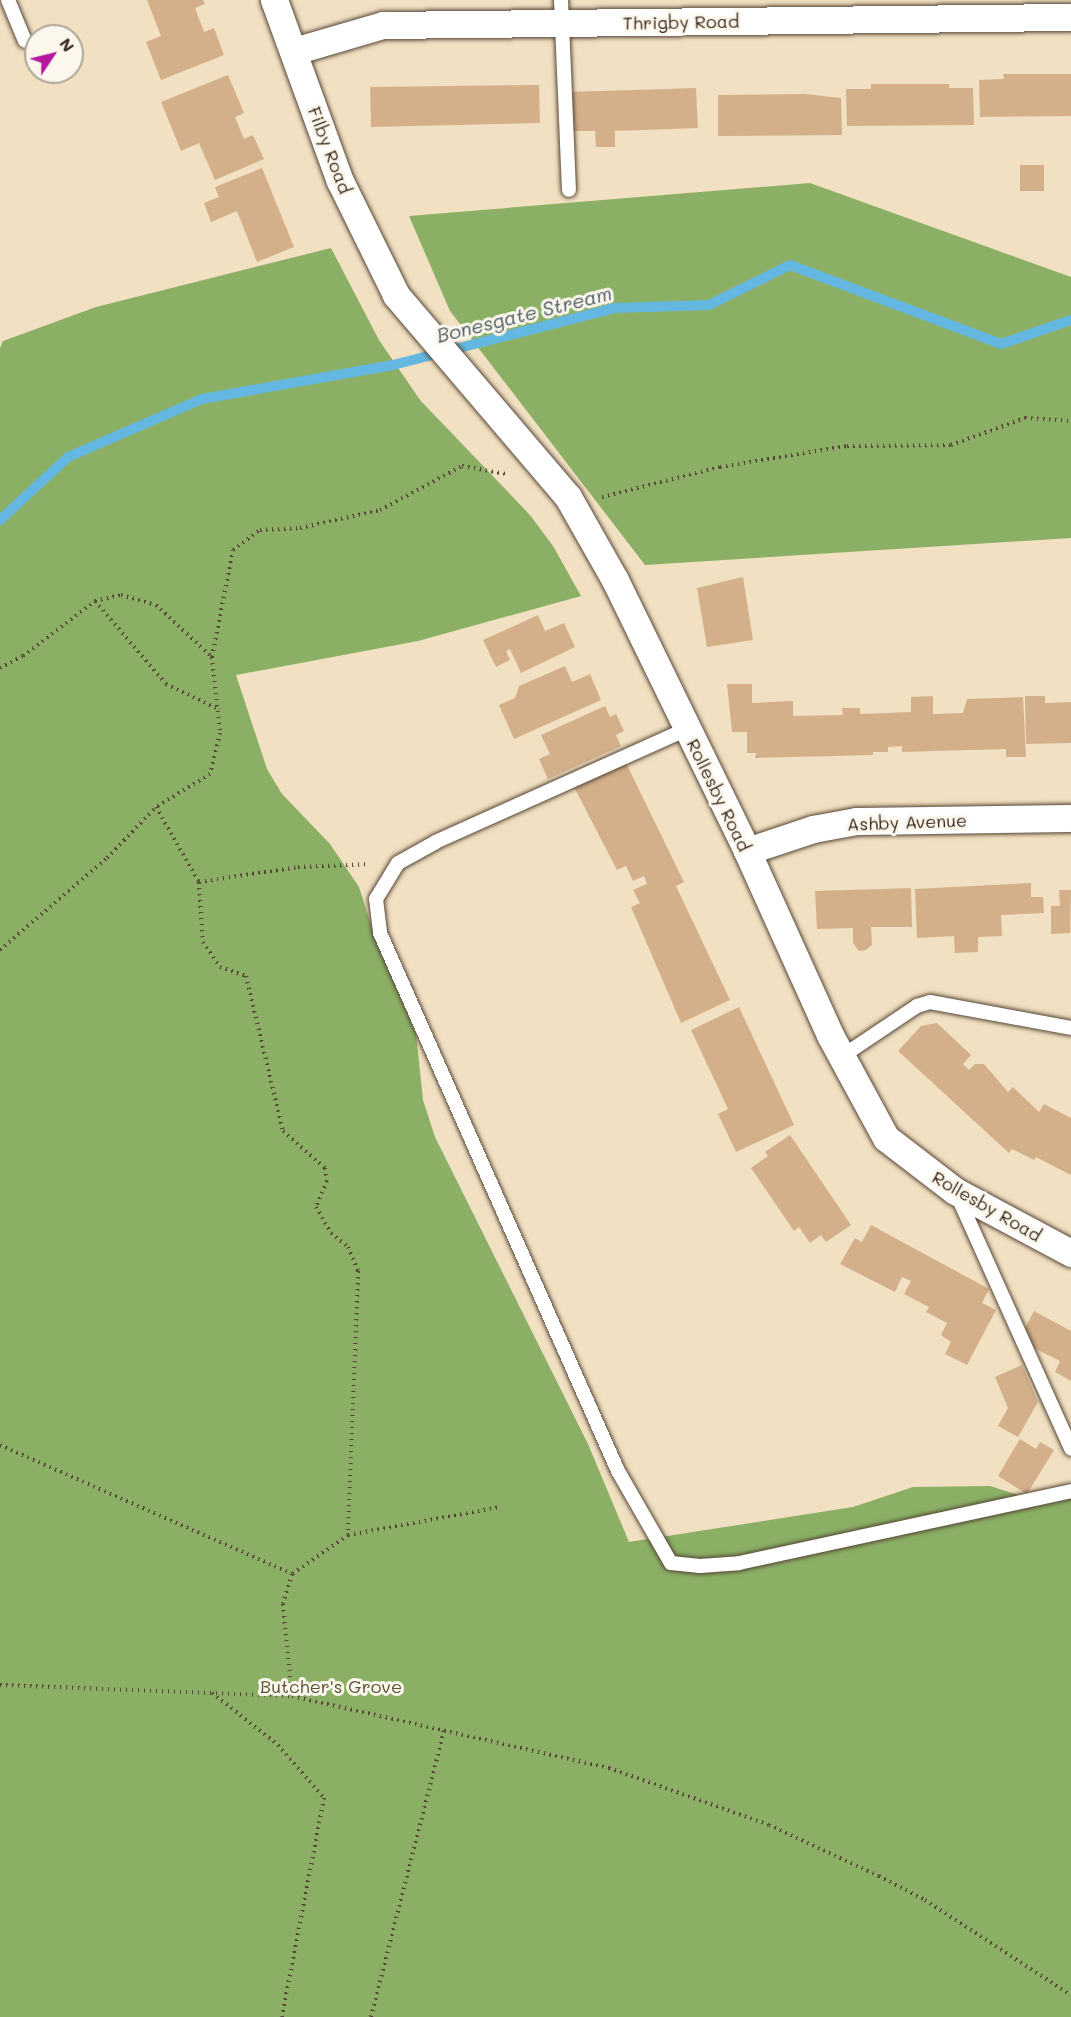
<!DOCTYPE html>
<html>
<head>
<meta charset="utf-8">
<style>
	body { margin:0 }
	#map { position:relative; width:1071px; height:2017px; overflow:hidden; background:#f1e0c1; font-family:Mali,sans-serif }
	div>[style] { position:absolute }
	.forest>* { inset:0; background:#8bb065 }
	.stream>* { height:10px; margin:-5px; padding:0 5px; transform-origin:5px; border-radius:5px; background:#64b7e0 }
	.building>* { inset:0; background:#d4b08a }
	.path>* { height:4px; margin-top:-2px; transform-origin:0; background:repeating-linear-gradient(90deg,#564536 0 1.5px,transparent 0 6px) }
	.roads { filter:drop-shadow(0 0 2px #564536) drop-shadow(0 0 2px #564536) }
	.service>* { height:14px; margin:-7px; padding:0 7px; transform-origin:7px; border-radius:7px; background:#fff }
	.minor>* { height:27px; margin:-13.5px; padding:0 13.5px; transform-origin:13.5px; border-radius:13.5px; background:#fff }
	span { translate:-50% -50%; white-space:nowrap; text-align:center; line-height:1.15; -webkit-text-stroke:6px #fbf7ec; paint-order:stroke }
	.street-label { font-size:18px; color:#3b2a1e }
	.park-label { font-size:18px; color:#585233 }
	.water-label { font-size:20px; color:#495b62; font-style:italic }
	.north { position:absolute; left:24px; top:24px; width:60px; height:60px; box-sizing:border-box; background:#fbf7ec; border:2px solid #aea59a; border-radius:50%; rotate:55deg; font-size:16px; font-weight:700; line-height:24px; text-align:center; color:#3b2a1e }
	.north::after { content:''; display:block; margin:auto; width:21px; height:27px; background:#b5179e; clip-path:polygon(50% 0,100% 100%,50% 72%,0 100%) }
</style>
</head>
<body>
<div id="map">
	<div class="forest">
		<div style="clip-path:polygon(810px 183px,1071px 277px,1071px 538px,645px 565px,450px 311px,409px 216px)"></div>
		<div style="clip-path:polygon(331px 248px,379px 340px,420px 400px,530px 515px,553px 546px,581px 596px,418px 641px,236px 675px,267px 769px,282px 794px,330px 844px,359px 887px,377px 943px,416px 1033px,423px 1100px,435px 1137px,588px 1444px,629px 1542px,853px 1507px,913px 1487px,990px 1486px,1024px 1497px,1071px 1488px,1071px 2017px,0 2017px,0 348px,3px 341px,96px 307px)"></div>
	</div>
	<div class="stream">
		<div style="left:0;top:520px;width:93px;rotate:-42.8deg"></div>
		<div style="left:68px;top:457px;width:146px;rotate:-23.4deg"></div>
		<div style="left:202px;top:399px;width:194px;rotate:-10.1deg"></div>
		<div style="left:393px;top:365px;width:229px;rotate:-14.4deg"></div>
		<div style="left:615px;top:308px;width:94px;rotate:-1.8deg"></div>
		<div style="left:709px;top:305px;width:90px;rotate:-26.3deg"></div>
		<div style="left:790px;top:265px;width:225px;rotate:20.5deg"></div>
		<div style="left:1001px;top:344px;width:74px;rotate:-18.9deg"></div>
	</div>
	<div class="building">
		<div style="clip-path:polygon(147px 0,203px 0,205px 4px,195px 8px,204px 32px,214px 28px,224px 55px,161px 80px,146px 42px,161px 36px)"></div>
		<div style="clip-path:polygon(1003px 74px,1071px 74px,1071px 116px,980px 117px,979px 80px,1004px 79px)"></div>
		<div style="clip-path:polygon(228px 75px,244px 113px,235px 117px,244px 139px,253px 135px,264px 159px,215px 180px,199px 143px,181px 151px,161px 102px)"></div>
		<div style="clip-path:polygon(871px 84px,949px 84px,949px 88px,973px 88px,974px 125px,847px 126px,846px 89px,871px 89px)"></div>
		<div style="clip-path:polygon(539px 85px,540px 123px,371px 127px,370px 87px)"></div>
		<div style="clip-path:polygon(696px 88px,698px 128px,615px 131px,615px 147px,596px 147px,595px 131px,571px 131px,569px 92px)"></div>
		<div style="clip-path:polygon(805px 94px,841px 98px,842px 135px,718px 136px,718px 95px)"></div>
		<div style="clip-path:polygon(1020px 165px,1044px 165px,1044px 191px,1020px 191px)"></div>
		<div style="clip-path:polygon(262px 168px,294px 247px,257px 262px,237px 211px,211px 222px,204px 203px,219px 197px,215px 187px)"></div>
		<div style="clip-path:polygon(743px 577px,753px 640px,707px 647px,697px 588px)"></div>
		<div style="clip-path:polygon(538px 615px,545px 631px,564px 623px,575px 647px,521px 673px,510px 649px,506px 651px,510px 660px,496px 667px,483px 640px)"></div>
		<div style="clip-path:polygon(565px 666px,572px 682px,590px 674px,601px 700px,514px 739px,499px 705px,515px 698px,519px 686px)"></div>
		<div style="clip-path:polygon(727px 684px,752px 684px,752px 703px,793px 701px,793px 716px,843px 715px,842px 708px,860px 708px,860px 714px,911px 712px,911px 697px,933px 696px,933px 714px,963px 713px,967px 699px,1023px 697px,1026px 757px,1006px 757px,1006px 749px,902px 752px,902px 746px,888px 747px,888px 752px,873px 752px,873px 755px,755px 758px,756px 753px,747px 753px,747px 732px,732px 732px)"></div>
		<div style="clip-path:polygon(1025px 696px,1045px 696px,1045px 703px,1071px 702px,1071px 743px,1026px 744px)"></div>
		<div style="clip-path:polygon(605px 706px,610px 717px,616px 714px,624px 731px,616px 735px,621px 746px,548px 779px,539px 759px,550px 754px,541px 735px)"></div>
		<div style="clip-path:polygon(626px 763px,684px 882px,676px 886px,730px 1000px,681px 1023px,631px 907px,640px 903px,633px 890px,647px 884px,644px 876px,633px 881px,626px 866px,617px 870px,574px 787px)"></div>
		<div style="clip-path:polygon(1031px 883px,1031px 897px,1043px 897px,1044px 913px,1001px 915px,1002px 936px,978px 937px,978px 952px,955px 953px,954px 936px,917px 938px,915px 889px)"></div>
		<div style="clip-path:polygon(911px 888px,912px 927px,871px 927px,872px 945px,866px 950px,859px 951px,853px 943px,853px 928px,817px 929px,815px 891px)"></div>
		<div style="clip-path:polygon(1059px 890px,1071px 890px,1070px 933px,1051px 934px,1051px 906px,1060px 906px)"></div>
		<div style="clip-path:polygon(739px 1007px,794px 1125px,736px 1152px,718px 1114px,728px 1109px,691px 1030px)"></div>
		<div style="clip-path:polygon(937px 1023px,971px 1055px,963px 1064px,969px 1070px,975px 1064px,984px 1064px,1008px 1092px,1013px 1087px,1039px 1112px,1044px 1104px,1071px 1118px,1071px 1175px,1036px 1157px,1034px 1160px,1012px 1149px,1009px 1153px,898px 1051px,921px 1026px)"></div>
		<div style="clip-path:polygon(790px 1135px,851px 1225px,826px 1242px,821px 1235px,810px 1243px,799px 1227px,794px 1231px,751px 1168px,768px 1156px,765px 1152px)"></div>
		<div style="clip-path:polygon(871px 1225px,989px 1289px,982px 1303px,996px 1310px,967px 1365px,945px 1354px,951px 1342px,941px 1335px,947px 1323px,926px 1312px,929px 1307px,904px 1294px,911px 1281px,902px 1277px,895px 1292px,840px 1264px,855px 1238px,862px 1242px)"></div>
		<div style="clip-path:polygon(1034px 1311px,1071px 1331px,1071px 1381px,1055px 1372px,1060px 1361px,1034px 1348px,1025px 1328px)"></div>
		<div style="clip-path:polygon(1022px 1365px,1038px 1402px,1018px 1437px,998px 1426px,1008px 1408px,995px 1377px)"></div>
		<div style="clip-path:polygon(1020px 1439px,1036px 1449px,1040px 1442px,1054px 1450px,1027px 1494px,998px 1476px)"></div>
	</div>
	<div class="path">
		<div style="left:602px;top:497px;width:122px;rotate:-14.3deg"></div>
		<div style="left:720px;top:467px;width:129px;rotate:-9.4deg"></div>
		<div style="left:847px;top:446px;width:104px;rotate:-0.6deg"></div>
		<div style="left:951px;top:445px;width:79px;rotate:-20deg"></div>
		<div style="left:1025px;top:418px;width:46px;rotate:3.7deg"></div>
		<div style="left:95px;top:601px;width:109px;rotate:49.5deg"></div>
		<div style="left:166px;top:684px;width:60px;rotate:25.7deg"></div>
		<div style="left:212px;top:657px;width:76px;rotate:84deg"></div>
		<div style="left:220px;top:733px;width:42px;rotate:103.7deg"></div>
		<div style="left:210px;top:774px;width:63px;rotate:148.6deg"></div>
		<div style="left:156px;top:807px;width:86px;rotate:60.2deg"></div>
		<div style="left:199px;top:882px;width:60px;rotate:86.2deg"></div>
		<div style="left:203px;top:942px;width:30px;rotate:56deg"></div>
		<div style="left:220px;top:967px;width:28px;rotate:19deg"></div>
		<div style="left:246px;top:976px;width:159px;rotate:76.6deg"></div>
		<div style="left:283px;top:1131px;width:56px;rotate:41.4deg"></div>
		<div style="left:325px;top:1168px;width:13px;rotate:81deg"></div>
		<div style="left:327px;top:1181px;width:28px;rotate:113deg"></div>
		<div style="left:316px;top:1207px;width:30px;rotate:60deg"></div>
		<div style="left:331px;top:1233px;width:22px;rotate:39deg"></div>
		<div style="left:348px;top:1247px;width:26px;rotate:67deg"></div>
		<div style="left:358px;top:1271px;width:264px;rotate:92.2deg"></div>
		<div style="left:348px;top:1535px;width:68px;rotate:145.1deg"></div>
		<div style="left:292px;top:1574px;width:31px;rotate:107deg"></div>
		<div style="left:283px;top:1604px;width:92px;rotate:84.4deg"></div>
		<div style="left:0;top:668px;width:26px;rotate:-28deg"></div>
		<div style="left:23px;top:656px;width:91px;rotate:-37.4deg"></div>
		<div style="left:95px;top:601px;width:27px;rotate:-13deg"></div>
		<div style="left:121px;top:595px;width:36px;rotate:16deg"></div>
		<div style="left:156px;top:605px;width:76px;rotate:42.9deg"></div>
		<div style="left:212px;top:657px;width:109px;rotate:-78.9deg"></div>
		<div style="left:233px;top:550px;width:34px;rotate:-37deg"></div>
		<div style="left:260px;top:530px;width:40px;rotate:-2.9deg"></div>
		<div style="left:300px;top:528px;width:82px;rotate:-12.7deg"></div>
		<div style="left:380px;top:510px;width:93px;rotate:-28.2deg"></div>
		<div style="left:462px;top:466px;width:45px;rotate:10.3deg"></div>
		<div style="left:199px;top:882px;width:100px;rotate:-8.6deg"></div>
		<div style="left:298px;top:867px;width:71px;rotate:-2.4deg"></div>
		<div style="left:0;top:950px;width:141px;rotate:-40.7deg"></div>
		<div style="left:107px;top:858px;width:71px;rotate:-46.1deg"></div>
		<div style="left:0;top:1445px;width:319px;rotate:23.8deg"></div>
		<div style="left:348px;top:1535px;width:155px;rotate:-10.4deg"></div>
		<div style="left:0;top:1685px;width:292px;rotate:2.2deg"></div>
		<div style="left:292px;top:1696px;width:325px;rotate:12.8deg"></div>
		<div style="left:609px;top:1768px;width:170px;rotate:19.6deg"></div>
		<div style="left:769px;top:1825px;width:121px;rotate:24.9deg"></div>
		<div style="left:879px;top:1876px;width:52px;rotate:27.6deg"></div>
		<div style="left:925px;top:1900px;width:174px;rotate:33.1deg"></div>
		<div style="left:212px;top:1693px;width:84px;rotate:38.2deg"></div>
		<div style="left:278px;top:1745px;width:70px;rotate:49deg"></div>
		<div style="left:324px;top:1798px;width:223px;rotate:100.9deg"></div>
		<div style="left:371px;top:2017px;width:299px;rotate:-75.7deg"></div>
	</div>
	<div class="roads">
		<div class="service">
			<div style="left:8px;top:0;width:44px;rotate:67.5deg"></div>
			<div style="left:561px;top:0;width:190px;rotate:87.6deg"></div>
			<div style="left:687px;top:729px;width:275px;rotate:155.8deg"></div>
			<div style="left:436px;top:842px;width:43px;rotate:151.1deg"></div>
			<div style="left:398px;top:863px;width:42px;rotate:121.4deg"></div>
			<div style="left:376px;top:899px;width:34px;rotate:83deg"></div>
			<div style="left:380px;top:933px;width:588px;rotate:66.14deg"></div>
			<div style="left:618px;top:1471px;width:106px;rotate:60.1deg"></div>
			<div style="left:671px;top:1563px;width:29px;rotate:6deg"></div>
			<div style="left:700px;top:1566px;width:39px;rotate:-4deg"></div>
			<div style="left:739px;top:1563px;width:340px;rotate:-12.2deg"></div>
			<div style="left:841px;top:1057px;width:92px;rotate:-33.9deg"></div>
			<div style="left:917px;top:1006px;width:14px;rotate:-17deg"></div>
			<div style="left:930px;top:1002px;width:143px;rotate:10.4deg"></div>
			<div style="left:958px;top:1197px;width:276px;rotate:65.8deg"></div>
		</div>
		<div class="minor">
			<div style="left:274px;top:0;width:193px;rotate:70deg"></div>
			<div style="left:340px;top:181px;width:127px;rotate:63.8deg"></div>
			<div style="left:396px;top:295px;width:265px;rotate:49.6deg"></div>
			<div style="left:568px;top:497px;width:95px;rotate:60.5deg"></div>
			<div style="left:615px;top:580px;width:301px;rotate:64deg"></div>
			<div style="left:747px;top:851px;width:202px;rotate:65.7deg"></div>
			<div style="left:830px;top:1035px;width:117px;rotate:61.5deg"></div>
			<div style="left:886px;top:1138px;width:87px;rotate:37.5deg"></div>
			<div style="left:955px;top:1191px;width:132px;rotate:28.1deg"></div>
			<div style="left:294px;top:51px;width:93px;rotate:-16.3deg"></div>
			<div style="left:383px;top:25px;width:688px;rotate:-0.67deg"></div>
			<div style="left:747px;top:851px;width:70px;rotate:-18.4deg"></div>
			<div style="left:813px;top:829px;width:44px;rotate:-10.5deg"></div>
			<div style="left:856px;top:821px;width:215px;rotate:-0.8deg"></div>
		</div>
	</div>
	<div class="street-label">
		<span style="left:681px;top:22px;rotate:-1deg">Thrigby Road</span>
		<span style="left:330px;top:150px;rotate:69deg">Filby Road</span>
		<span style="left:719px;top:795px;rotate:64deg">Rollesby Road</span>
		<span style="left:907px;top:822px;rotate:-2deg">Ashby Avenue</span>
		<span style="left:987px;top:1206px;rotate:30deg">Rollesby Road</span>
	</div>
	<div class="park-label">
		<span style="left:331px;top:1686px">Butcher's Grove</span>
	</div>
	<div class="water-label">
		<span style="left:524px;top:314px;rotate:-14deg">Bonesgate Stream</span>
	</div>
	<div class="north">N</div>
</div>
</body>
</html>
